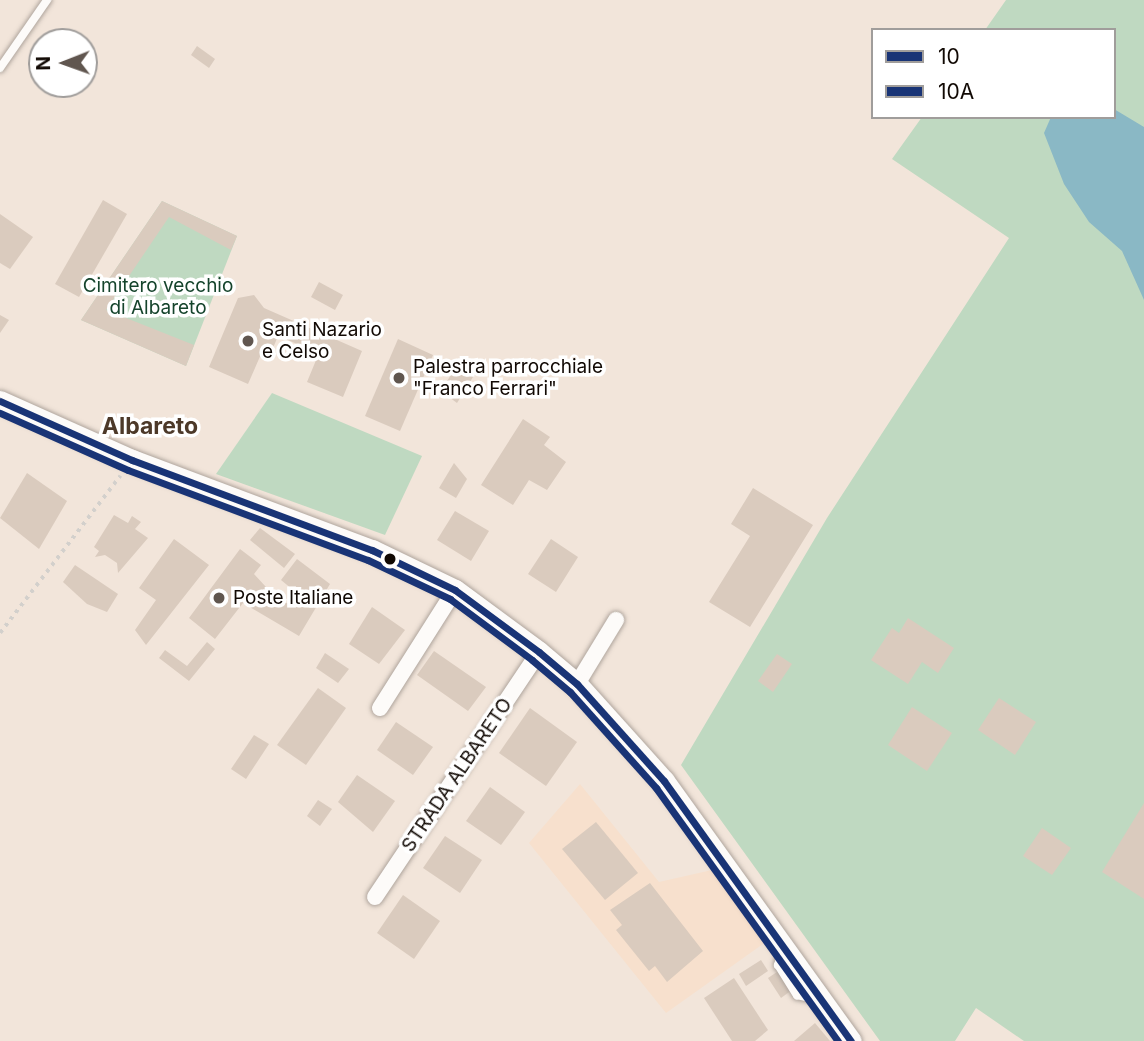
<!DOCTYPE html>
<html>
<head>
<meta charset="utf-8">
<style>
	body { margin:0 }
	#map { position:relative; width:1144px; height:1041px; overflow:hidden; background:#f2e5da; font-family:Inter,sans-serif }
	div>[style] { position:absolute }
	.built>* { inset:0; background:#f7e0cd }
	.green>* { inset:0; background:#bfd9c1 }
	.water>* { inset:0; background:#8ab8c5 }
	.building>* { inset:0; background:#dacbbe }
	.path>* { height:3.5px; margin-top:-1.75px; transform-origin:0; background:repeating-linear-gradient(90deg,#d3d0cc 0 3.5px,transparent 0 8.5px) }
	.roads { filter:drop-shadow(0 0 2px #afa59d) drop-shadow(0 0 2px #afa59d) }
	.service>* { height:8px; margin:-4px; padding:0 4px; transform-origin:4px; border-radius:4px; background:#fdfbf9 }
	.minor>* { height:16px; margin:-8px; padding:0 8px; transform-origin:8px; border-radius:8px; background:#fdfbf9 }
	.tertiary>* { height:21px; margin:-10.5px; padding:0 10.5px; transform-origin:10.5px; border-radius:10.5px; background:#fdfbf9 }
	.bus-1>* { height:7px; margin:-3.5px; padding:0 3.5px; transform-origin:3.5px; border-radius:3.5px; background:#193476 }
	.bus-2>* { height:7px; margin:-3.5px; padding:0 3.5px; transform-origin:3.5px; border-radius:3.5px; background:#193476 }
	.dots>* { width:19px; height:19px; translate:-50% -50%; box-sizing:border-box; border:4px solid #fff; border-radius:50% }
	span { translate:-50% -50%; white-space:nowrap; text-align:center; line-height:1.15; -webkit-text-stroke:7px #fff; paint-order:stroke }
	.park-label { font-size:19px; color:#15442c }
	.poi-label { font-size:19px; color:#110904 }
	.left { translate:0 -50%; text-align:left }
	.street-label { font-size:19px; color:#110904 }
	.quarter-label { font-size:23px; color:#4c3929; font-weight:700 }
	.legend { position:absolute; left:871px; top:28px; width:245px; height:91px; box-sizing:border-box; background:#fff; border:2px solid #a09d9b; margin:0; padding:9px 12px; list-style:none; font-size:21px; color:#110904 }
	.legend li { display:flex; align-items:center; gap:14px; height:35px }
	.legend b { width:35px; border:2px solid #a09d9b }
	.north { position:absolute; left:28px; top:28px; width:70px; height:70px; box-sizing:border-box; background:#fff; border:2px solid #a09d9b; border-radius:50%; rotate:269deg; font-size:19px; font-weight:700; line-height:28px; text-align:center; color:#110904 }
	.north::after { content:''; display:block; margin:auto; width:24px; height:32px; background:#60564f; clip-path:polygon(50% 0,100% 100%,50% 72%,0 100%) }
</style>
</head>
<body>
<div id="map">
	<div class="built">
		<div style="clip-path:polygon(580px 784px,659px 882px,712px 870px,767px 941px,666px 1013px,529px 843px)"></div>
	</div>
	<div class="green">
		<div style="clip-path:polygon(1006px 0,1144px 0,1144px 1041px,1024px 1041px,976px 1008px,955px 1041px,880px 1041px,681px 765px,827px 518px,1009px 238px,892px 159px,922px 117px,1114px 117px,1114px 30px,985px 30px)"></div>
		<div style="clip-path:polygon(162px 201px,237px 236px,186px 366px,81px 320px)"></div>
		<div style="clip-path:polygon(272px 393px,422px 456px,385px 535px,216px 474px)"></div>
	</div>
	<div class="water">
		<div style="clip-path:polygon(1114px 109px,1144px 127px,1144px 300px,1122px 251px,1089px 222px,1064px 184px,1044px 133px,1051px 117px,1114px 117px)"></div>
	</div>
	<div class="building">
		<div style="clip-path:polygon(197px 46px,215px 59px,209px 68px,191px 55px)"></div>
		<div style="clip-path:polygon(103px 200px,127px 214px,79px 297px,55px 284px)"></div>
		<div style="clip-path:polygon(162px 201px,237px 236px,231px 250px,169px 217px,106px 310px,194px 345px,186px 366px,81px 320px)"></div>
		<div style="clip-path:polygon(0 214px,33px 237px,10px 269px,0 263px)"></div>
		<div style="clip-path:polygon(319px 282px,343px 295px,335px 310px,311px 297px)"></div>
		<div style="clip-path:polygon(254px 295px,264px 308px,362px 351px,343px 397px,307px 382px,319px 353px,278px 336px,273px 348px,265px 345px,248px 384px,209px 367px,238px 298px)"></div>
		<div style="clip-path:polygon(0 315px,9px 320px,0 333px)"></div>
		<div style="clip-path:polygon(398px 339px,433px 355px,400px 431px,365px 416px)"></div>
		<div style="clip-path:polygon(457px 365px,473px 377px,457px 403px,441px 391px)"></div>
		<div style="clip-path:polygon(523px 419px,550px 437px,544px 445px,566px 462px,547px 490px,529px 480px,513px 505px,481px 485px)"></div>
		<div style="clip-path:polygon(454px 463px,467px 479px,456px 498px,439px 488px)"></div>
		<div style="clip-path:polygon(27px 473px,67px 501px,39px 549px,0 518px)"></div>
		<div style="clip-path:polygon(753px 488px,813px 525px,750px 627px,709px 602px,750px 536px,731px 524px)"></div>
		<div style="clip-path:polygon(455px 511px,489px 531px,471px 561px,437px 540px)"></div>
		<div style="clip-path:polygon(114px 515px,128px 523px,132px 516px,141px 522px,135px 529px,148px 538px,118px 573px,117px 563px,105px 555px,95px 557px,99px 551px,94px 547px)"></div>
		<div style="clip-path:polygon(260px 528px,295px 554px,284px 568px,250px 540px)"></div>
		<div style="clip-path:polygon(174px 539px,209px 565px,146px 645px,135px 630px,156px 600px,139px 588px)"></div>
		<div style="clip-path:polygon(551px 539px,578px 557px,556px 592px,528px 574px)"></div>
		<div style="clip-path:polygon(240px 549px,261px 565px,254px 574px,278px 600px,290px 604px,298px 594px,281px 580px,297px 559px,330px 584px,299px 636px,243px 603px,215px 639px,189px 618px)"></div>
		<div style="clip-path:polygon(75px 565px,118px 594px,107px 612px,87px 604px,63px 582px)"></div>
		<div style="clip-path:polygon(372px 607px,405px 630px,379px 664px,349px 644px)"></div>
		<div style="clip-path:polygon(908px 618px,954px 648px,938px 673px,922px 662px,908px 684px,871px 660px,892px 628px,899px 633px)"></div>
		<div style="clip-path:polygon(207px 642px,215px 649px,189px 681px,159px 658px,165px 650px,187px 666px)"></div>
		<div style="clip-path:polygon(434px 651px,486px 687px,468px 711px,417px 675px)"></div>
		<div style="clip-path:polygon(325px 653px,349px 669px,338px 683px,316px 668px)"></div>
		<div style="clip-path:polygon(777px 654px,792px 664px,773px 692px,758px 681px)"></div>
		<div style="clip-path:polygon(318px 688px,346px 708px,306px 765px,277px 745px)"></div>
		<div style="clip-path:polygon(999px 698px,1036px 722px,1015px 755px,978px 730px)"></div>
		<div style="clip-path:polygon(912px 707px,952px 733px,927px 771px,888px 745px)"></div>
		<div style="clip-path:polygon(530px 708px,577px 742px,546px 786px,499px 753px)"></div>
		<div style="clip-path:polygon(396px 722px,433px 747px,413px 775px,377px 750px)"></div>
		<div style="clip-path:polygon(254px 735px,269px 744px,246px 779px,231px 769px)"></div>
		<div style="clip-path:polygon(357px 775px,395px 801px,373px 832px,338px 802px)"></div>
		<div style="clip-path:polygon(490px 787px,525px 812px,501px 845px,466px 821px)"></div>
		<div style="clip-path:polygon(318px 800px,332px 809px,320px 826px,307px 816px)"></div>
		<div style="clip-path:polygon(1144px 803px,1144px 899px,1102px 872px)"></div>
		<div style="clip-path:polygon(596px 822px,638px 873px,605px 900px,562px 849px)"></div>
		<div style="clip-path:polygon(1042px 828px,1071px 848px,1052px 875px,1023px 856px)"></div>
		<div style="clip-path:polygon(445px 836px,482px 860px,460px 893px,423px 868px)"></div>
		<div style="clip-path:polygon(650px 883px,703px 951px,667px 982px,655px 966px,649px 971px,616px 930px,622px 925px,610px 910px)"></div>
		<div style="clip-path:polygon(403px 895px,440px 921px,414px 959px,377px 933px)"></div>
		<div style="clip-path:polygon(761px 960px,768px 971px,746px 986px,739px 974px)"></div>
		<div style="clip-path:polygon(786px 966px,799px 985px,781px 998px,768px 978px)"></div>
		<div style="clip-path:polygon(734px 978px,768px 1030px,755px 1041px,732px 1041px,704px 998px)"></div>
		<div style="clip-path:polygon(815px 1023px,830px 1041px,794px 1041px)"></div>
	</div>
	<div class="path">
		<div style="left:0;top:633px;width:198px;rotate:-52.6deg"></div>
	</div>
	<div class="roads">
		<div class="service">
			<div style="left:0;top:68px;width:83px;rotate:-55.3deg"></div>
			<div style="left:782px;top:952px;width:14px;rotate:107deg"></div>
			<div style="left:778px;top:965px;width:36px;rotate:58deg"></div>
			<div style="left:797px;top:995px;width:18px;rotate:13deg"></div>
		</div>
		<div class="minor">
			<div style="left:577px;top:684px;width:75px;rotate:-58.6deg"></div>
			<div style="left:380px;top:708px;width:140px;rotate:-57.6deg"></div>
			<div style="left:375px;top:897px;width:295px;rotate:-56.2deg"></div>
		</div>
		<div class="tertiary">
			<div style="left:0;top:401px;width:145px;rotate:24.1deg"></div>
			<div style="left:132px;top:460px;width:256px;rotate:20.6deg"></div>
			<div style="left:372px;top:550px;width:92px;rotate:25.7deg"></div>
			<div style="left:455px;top:590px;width:104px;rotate:36.4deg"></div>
			<div style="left:539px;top:652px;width:50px;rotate:40.1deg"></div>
			<div style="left:577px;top:684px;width:130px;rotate:48.1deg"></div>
			<div style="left:664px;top:781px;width:320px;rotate:54.3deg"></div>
		</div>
	</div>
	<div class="bus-1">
		<div style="left:0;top:401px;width:145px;rotate:24.1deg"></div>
		<div style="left:132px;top:460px;width:256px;rotate:20.6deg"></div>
		<div style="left:372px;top:550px;width:92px;rotate:25.7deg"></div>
		<div style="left:455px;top:590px;width:104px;rotate:36.4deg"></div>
		<div style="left:539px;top:652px;width:50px;rotate:40.1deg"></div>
		<div style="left:577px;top:684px;width:130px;rotate:48.1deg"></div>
		<div style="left:664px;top:781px;width:320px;rotate:54.3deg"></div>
	</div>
	<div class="bus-2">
		<div style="left:0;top:413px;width:140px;rotate:24deg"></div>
		<div style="left:128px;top:470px;width:256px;rotate:20.6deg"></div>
		<div style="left:368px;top:560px;width:91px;rotate:25.4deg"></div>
		<div style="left:450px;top:599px;width:102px;rotate:36.6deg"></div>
		<div style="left:532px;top:660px;width:50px;rotate:40.1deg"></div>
		<div style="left:570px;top:692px;width:129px;rotate:48.1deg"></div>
		<div style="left:656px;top:788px;width:312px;rotate:54.3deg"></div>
	</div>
	<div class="dots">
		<div style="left:248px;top:341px;background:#60564f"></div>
		<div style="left:399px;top:378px;background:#60564f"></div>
		<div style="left:390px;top:559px;background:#110904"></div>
		<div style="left:219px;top:598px;background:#60564f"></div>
	</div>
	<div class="park-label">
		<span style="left:158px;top:297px">Cimitero vecchio<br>di Albareto</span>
	</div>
	<div class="poi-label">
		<span class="left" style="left:262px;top:341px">Santi Nazario<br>e Celso</span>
		<span class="left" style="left:413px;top:378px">Palestra parrocchiale<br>"Franco Ferrari"</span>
		<span class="left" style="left:233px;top:598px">Poste Italiane</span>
	</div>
	<div class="street-label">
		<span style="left:457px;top:775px;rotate:-56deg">STRADA ALBARETO</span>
	</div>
	<div class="quarter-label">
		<span style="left:150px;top:426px">Albareto</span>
	</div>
	<ul class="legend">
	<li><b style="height:9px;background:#193476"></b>10</li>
	<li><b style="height:9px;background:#193476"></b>10A</li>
	</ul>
	<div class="north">N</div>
</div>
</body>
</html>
